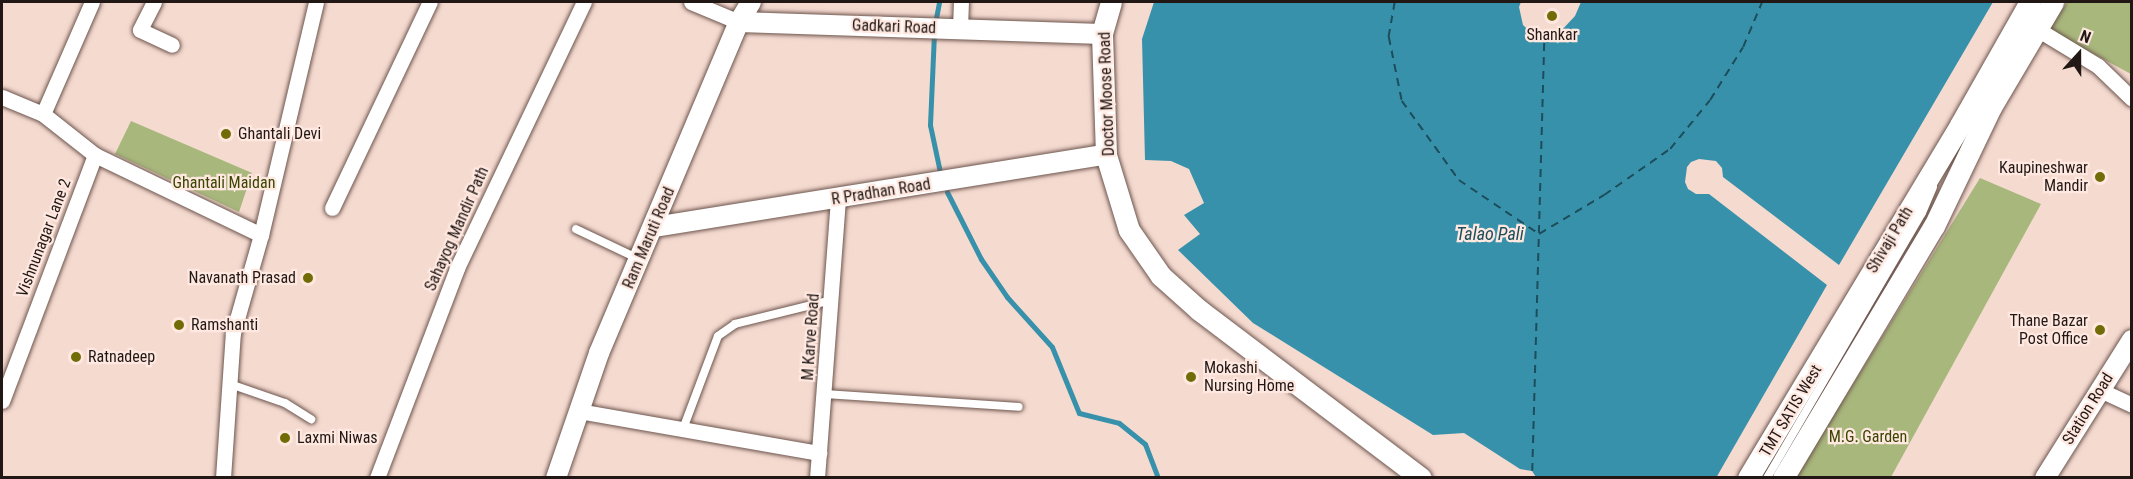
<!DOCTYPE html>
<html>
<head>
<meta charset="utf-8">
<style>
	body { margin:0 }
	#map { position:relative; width:2133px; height:479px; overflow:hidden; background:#f5dad0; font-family:"Roboto Condensed",sans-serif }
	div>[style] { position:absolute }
	.green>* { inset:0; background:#a8b77c }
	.water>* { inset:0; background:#3891aa }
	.stream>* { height:5px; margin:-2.5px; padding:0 2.5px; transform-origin:2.5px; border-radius:2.5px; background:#3891aa }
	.ferry>* { height:1.5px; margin-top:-0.75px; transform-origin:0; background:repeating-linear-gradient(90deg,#1b4d5b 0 8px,transparent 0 14px) }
	.roads { filter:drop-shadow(0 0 2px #6c554d) drop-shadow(0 0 2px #6c554d) }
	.service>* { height:8px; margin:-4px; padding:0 4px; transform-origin:4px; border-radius:4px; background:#fff }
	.minor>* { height:15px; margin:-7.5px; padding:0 7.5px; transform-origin:7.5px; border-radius:7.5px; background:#fff }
	.tertiary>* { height:20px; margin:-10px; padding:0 10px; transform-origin:10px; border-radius:10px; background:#fff }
	.secondary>* { height:21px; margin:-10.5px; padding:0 10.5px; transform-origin:10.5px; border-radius:10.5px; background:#fff }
	.dots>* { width:16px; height:16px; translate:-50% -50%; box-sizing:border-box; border:3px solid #ffe8e0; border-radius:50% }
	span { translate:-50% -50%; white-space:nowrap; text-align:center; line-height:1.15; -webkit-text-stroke:4.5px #ffe8e0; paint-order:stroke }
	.street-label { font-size:16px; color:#211815 }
	.poi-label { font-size:16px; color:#211815 }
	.left { translate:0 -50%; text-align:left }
	.right { translate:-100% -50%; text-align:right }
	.park-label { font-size:16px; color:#394501 }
	.water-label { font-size:18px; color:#1b4d5b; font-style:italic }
	.frame { position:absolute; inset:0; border:3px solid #211815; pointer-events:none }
	.north { position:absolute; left:2049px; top:24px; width:60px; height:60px; -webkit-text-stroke:4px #ffe8e0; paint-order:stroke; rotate:21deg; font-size:16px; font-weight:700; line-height:24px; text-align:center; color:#211815 }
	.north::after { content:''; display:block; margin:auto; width:21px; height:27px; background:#211815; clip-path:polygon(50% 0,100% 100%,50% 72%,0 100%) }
</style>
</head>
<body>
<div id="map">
	<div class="green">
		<div style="clip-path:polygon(2067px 2px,2131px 2px,2131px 74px,2049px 30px)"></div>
		<div style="clip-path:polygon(131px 121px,252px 173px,239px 212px,115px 154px)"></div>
		<div style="clip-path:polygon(1980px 178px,2041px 204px,1891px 477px,1795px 478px)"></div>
	</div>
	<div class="water">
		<div style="clip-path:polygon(1154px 2px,1521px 2px,1519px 7px,1523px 25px,1536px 37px,1544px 40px,1560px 32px,1575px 16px,1581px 2px,1993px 2px,1839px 265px,1723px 177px,1722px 168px,1716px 161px,1699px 159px,1691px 162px,1687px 167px,1685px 182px,1688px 189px,1696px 194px,1709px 194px,1827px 285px,1716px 478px,1536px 477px,1532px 471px,1520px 469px,1464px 433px,1433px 435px,1253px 323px,1178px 250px,1200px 234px,1184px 215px,1204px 203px,1189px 169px,1171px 161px,1145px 160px,1142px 39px)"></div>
	</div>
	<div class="stream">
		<div style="left:936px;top:18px;width:16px;rotate:-79deg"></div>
		<div style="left:934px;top:33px;width:92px;rotate:92.5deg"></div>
		<div style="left:930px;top:125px;width:48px;rotate:78deg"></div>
		<div style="left:947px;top:192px;width:75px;rotate:63.1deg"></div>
		<div style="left:981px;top:259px;width:46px;rotate:55.6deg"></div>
		<div style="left:1007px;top:297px;width:67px;rotate:48deg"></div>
		<div style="left:1052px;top:347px;width:71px;rotate:67.8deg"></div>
		<div style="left:1079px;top:413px;width:41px;rotate:14deg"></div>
		<div style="left:1119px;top:423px;width:33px;rotate:39deg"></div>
		<div style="left:1145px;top:444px;width:36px;rotate:69deg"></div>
	</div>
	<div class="ferry">
		<div style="left:1395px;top:2px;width:36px;rotate:100deg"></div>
		<div style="left:1389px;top:37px;width:65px;rotate:78.5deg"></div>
		<div style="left:1402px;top:101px;width:97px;rotate:54.2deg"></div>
		<div style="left:1459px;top:180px;width:97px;rotate:34deg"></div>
		<div style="left:1539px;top:234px;width:76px;rotate:-31deg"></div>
		<div style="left:1604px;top:195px;width:80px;rotate:-34.9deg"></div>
		<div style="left:1670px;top:149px;width:63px;rotate:-50.8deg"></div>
		<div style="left:1710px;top:100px;width:62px;rotate:-58.1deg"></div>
		<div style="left:1743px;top:47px;width:49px;rotate:-67.1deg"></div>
		<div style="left:1532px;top:471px;width:431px;rotate:-88.4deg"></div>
	</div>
	<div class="roads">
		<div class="service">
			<div style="left:576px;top:229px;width:70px;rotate:25.5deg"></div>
			<div style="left:230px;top:384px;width:58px;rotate:19.1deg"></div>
			<div style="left:285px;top:403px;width:31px;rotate:32deg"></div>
			<div style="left:825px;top:394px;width:194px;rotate:3.8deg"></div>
			<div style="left:683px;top:429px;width:99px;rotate:-69.4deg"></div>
			<div style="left:718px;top:336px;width:21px;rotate:-35deg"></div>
			<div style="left:735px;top:324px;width:91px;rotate:-14deg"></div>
			<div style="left:1767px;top:478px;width:307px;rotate:-59.7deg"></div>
			<div style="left:1922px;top:213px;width:28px;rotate:-67deg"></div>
		</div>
		<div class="minor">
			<div style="left:154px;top:2px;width:31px;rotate:117deg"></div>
			<div style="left:140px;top:30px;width:35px;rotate:25deg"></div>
			<div style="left:691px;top:2px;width:52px;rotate:22.6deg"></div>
			<div style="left:960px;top:29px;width:27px;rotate:-88deg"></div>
			<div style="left:2037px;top:29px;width:71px;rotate:31.2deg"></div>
			<div style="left:2098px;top:66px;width:47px;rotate:44.1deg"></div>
			<div style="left:2px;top:97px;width:44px;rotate:22.5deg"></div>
			<div style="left:43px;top:114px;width:66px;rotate:38.3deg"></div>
			<div style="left:95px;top:155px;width:184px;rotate:25.7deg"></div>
			<div style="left:43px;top:114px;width:122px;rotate:-66.4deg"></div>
			<div style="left:332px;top:208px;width:228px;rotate:-64.6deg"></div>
			<div style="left:2100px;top:390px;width:35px;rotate:25deg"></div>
			<div style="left:2px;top:401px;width:263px;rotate:-69.3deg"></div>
			<div style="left:578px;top:411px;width:245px;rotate:9.9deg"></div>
			<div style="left:223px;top:478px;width:145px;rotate:-86.1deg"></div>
			<div style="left:233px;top:333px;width:102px;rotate:-74.1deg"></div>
			<div style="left:261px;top:235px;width:239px;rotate:-76.7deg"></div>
			<div style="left:377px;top:478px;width:225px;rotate:-69.1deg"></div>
			<div style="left:457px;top:268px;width:295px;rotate:-64.5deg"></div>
			<div style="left:817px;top:478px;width:280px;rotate:-85.7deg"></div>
		</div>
		<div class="tertiary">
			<div style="left:739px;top:22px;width:363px;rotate:1.9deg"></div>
			<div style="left:654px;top:227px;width:458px;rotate:-9.1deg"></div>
			<div style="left:556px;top:478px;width:132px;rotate:-71deg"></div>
			<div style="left:599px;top:353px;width:359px;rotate:-67.1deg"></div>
			<div style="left:739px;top:22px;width:23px;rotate:-59deg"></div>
			<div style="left:2045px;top:478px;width:163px;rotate:-57.8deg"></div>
		</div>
		<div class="secondary">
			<div style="left:1111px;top:2px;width:33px;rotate:106deg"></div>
			<div style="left:1102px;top:34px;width:121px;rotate:88.1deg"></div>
			<div style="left:1106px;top:155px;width:78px;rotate:73deg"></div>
			<div style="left:1129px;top:230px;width:56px;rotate:55.2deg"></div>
			<div style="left:1161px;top:276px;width:51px;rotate:41.8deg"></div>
			<div style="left:1199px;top:310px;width:278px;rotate:37.1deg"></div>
			<div style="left:1748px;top:478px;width:412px;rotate:-59deg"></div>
			<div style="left:1960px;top:125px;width:142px;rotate:-60.4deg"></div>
			<div style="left:1783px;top:478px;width:294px;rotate:-59.1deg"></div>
			<div style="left:1934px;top:226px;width:132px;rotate:-64.4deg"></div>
			<div style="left:1991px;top:107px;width:122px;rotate:-59.4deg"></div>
		</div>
	</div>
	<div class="dots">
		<div style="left:1552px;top:16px;background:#726c07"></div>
		<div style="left:226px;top:134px;background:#726c07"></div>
		<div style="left:2100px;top:177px;background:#726c07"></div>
		<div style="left:308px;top:278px;background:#726c07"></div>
		<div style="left:179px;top:325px;background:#726c07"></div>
		<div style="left:2100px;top:330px;background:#726c07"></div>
		<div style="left:76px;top:357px;background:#726c07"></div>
		<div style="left:1191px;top:377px;background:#726c07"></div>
		<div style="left:285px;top:438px;background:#726c07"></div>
	</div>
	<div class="street-label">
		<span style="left:894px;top:27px;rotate:2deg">Gadkari Road</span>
		<span style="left:1107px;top:94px;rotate:-92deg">Doctor Moose Road</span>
		<span style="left:881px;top:192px;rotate:-9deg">R Pradhan Road</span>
		<span style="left:457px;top:229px;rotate:-66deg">Sahayog Mandir Path</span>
		<span style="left:44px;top:238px;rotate:-69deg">Vishnunagar Lane 2</span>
		<span style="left:649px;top:238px;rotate:-67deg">Ram Maruti Road</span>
		<span style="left:1890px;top:240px;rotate:-59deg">Shivaji Path</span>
		<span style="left:811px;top:337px;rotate:-86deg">M Karve Road</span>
		<span style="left:2088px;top:409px;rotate:-58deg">Station Road</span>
		<span style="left:1791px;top:411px;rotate:-59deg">TMT SATIS West</span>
	</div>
	<div class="poi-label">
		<span style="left:1552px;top:35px">Shankar</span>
		<span class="left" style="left:238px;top:134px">Ghantali Devi</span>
		<span class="right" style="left:2088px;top:177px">Kaupineshwar<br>Mandir</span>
		<span class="right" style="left:296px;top:278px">Navanath Prasad</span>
		<span class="right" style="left:2088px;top:330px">Thane Bazar<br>Post Office</span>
		<span class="left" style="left:191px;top:325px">Ramshanti</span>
		<span class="left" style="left:88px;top:357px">Ratnadeep</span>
		<span class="left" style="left:1204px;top:377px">Mokashi<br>Nursing Home</span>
		<span class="left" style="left:297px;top:438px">Laxmi Niwas</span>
	</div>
	<div class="park-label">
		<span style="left:224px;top:183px">Ghantali Maidan</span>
		<span style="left:1868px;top:437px">M.G. Garden</span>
	</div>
	<div class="water-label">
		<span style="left:1490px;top:234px">Talao Pali</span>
	</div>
	<div class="frame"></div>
	<div class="north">N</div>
</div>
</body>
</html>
